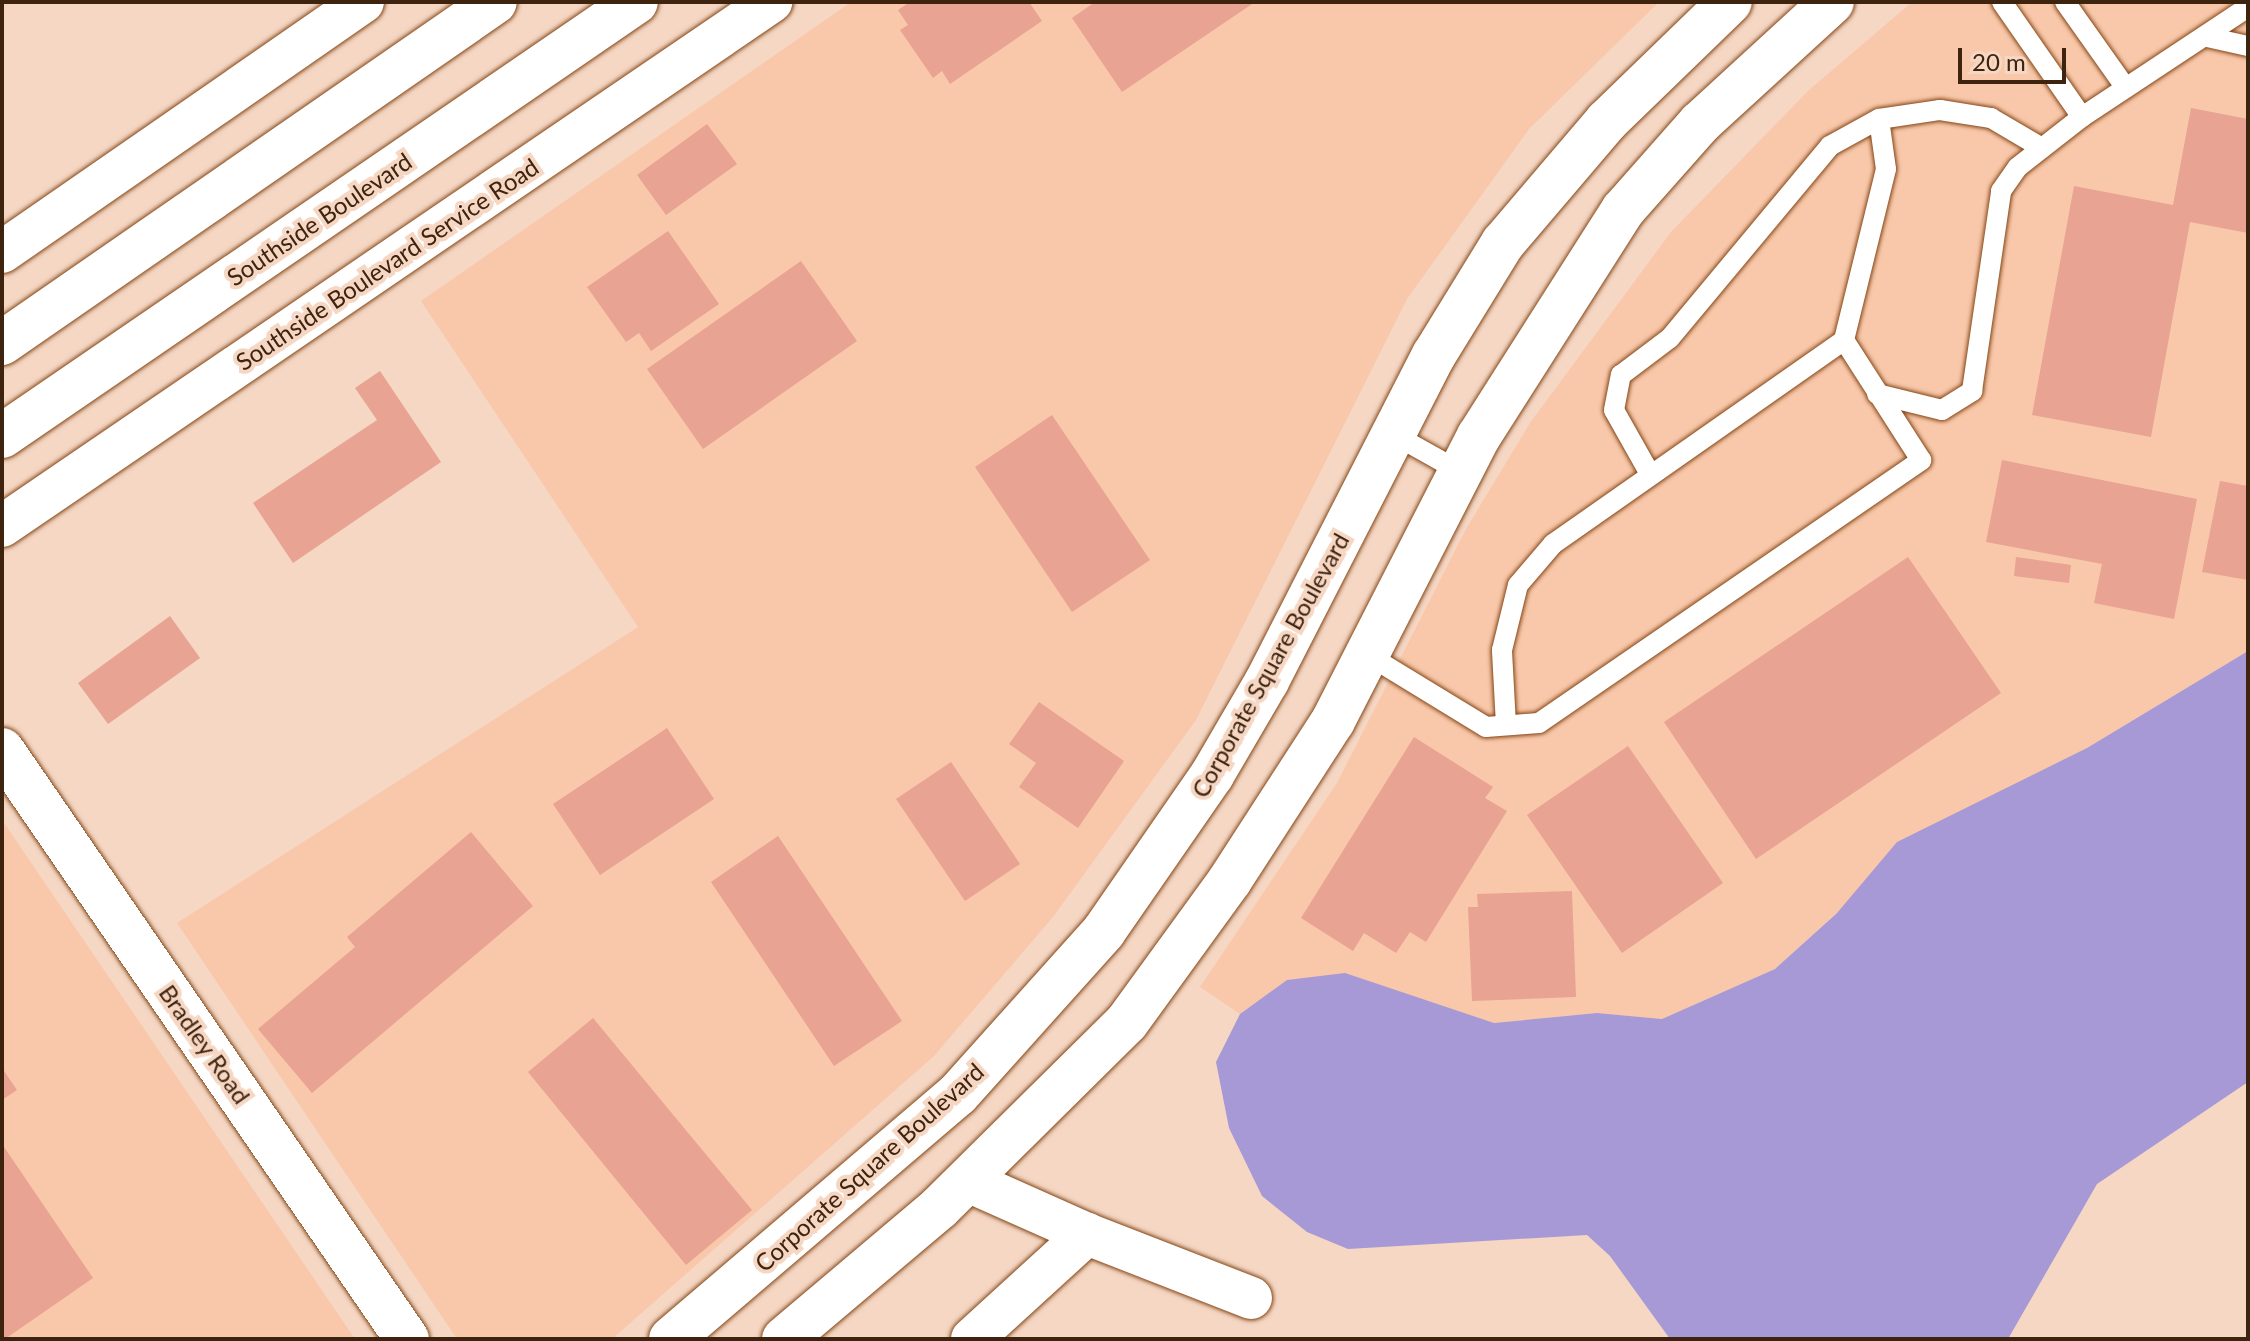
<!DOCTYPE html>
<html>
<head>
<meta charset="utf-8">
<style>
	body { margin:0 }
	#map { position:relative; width:2250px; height:1341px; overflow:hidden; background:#f5d7c4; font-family:Lato,sans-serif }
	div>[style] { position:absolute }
	.built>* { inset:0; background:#f9c8aa }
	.water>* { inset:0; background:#a699d5 }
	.building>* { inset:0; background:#e8a392 }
	.roads { filter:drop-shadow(0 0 2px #854615) drop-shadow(0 0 2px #854615) }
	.service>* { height:20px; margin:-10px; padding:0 10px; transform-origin:10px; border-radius:10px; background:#fff }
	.minor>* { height:42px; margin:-21px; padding:0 21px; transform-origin:21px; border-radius:21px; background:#fff }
	.tertiary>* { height:44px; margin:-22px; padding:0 22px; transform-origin:22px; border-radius:22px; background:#fff }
	.trunk>* { height:44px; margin:-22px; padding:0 22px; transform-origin:22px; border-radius:22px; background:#fff }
	span { translate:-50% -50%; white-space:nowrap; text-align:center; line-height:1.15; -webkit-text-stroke:8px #f5d7c4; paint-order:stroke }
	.street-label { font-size:24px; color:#3e230f }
	.frame { position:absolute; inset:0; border:4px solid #3e230f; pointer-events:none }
	.scale { position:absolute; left:1958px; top:48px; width:108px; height:36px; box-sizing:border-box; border:4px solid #3e230f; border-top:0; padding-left:10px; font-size:24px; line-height:28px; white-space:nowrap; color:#3e230f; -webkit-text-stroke:6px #f5d7c4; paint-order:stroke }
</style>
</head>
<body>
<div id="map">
	<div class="built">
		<div style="clip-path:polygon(851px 2px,1659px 2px,1529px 129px,1407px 299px,1196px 720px,1053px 917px,934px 1056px,612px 1339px,457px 1339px,177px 923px,638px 627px,421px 301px)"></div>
		<div style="clip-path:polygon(1912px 2px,2248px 2px,2248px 651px,2087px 748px,1836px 913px,1775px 969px,1662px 1019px,1597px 1013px,1494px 1023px,1287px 980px,1240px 1014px,1200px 987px,1337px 783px,1466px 529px,1530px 423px,1671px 232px,1808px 91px)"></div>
		<div style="clip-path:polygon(2px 820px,355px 1339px,2px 1339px)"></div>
	</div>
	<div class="water">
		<div style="clip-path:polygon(2248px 651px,2248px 1082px,2097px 1184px,2008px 1339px,1670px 1339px,1610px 1256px,1587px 1235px,1348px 1249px,1307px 1232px,1262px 1196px,1229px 1128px,1216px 1062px,1240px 1014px,1287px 980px,1345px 973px,1494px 1023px,1597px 1013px,1662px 1019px,1775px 969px,1837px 913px,1897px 842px,2087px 748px)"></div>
	</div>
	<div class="building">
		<div style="clip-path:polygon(910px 2px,1029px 2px,1042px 21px,950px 84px,942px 71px,933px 78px,900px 30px,908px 25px,898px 10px)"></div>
		<div style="clip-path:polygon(1095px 2px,1255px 2px,1122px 92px,1072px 18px)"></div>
		<div style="clip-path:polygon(2191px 108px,2248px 119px,2248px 233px,2190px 222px,2151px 437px,2032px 415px,2074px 186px,2173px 205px)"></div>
		<div style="clip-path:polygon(707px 124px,737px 164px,666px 215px,637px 175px)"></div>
		<div style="clip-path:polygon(668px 231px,719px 304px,651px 351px,639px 333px,626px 342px,587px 287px)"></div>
		<div style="clip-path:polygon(801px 261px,857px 341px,703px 449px,647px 369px)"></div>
		<div style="clip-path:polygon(380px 371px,441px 462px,293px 563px,253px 503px,377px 420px,355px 388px)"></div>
		<div style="clip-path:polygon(1052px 415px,1150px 560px,1072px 612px,975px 467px)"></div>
		<div style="clip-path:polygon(2002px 460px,2197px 499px,2174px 619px,2094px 603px,2102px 564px,1986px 542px)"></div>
		<div style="clip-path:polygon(2220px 481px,2248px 486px,2248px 580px,2202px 572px)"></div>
		<div style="clip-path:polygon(1908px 557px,2001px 693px,1756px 859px,1664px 722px)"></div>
		<div style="clip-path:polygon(2016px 557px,2071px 565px,2069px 583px,2014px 576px)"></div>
		<div style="clip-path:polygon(170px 616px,200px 658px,108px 724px,78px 683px)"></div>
		<div style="clip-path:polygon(1039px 702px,1124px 761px,1078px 828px,1019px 787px,1036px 763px,1009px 744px)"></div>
		<div style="clip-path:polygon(667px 728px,714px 799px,600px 875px,553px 804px)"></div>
		<div style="clip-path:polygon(1414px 737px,1493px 787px,1485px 798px,1507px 811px,1426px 942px,1410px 932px,1396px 953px,1364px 933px,1353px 951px,1301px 918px)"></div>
		<div style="clip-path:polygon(1628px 746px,1723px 883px,1622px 953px,1527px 815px)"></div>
		<div style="clip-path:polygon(951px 762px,1020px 864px,965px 901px,896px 799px)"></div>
		<div style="clip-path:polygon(471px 832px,533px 906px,312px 1093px,258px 1029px,355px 947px,347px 937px)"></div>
		<div style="clip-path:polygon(778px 836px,902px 1021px,834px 1066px,711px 882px)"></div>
		<div style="clip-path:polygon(1572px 891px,1576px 997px,1472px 1001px,1468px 907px,1478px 907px,1477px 894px)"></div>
		<div style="clip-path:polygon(593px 1018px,752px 1210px,686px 1265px,528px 1072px)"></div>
		<div style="clip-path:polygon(2px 1068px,17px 1090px,2px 1100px)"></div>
		<div style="clip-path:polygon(2px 1144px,93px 1278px,5px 1339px,2px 1339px)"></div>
	</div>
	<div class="roads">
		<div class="service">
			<div style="left:2002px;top:2px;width:140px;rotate:55.2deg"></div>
			<div style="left:2065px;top:2px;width:105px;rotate:54.7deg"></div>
			<div style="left:2207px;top:37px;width:42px;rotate:12.4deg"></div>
			<div style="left:1877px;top:394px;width:67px;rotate:13.8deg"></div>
			<div style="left:1942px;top:410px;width:36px;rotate:-32deg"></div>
			<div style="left:1972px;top:391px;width:202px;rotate:-81.7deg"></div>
			<div style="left:2001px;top:191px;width:29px;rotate:-55deg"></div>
			<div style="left:2018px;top:167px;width:81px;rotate:-38deg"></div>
			<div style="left:2082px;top:117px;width:199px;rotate:-33.5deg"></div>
			<div style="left:1393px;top:434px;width:78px;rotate:29.2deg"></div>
			<div style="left:1650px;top:474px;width:73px;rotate:-119.4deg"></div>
			<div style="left:1614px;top:410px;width:36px;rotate:-79deg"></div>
			<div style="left:1621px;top:375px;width:61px;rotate:-37.1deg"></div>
			<div style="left:1670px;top:338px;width:250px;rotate:-50.2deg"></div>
			<div style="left:1830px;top:146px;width:56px;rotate:-28.9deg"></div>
			<div style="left:1368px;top:655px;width:138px;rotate:31.4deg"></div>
			<div style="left:1486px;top:727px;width:53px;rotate:-4.3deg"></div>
			<div style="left:1539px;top:723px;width:464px;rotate:-34.5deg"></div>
			<div style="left:1921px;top:460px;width:143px;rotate:-122.7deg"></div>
			<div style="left:1506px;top:725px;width:75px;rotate:-93.1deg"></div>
			<div style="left:1502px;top:650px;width:67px;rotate:-76.2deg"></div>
			<div style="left:1518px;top:585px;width:54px;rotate:-49.5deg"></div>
			<div style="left:1553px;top:544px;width:355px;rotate:-35deg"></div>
			<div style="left:1844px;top:340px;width:176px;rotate:-76.2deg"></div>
			<div style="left:1886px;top:169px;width:50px;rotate:-98deg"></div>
			<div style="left:1879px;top:119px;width:62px;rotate:-8.4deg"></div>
			<div style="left:1940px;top:110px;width:52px;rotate:8.9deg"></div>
			<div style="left:1991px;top:118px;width:59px;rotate:30.5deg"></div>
		</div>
		<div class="minor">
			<div style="left:2px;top:252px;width:439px;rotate:-34.7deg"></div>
			<div style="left:2px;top:526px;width:931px;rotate:-34.27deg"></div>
			<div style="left:968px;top:1181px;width:130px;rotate:24deg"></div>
			<div style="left:972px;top:1339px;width:156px;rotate:-42.4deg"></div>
			<div style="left:1087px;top:1234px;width:176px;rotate:21.3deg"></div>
		</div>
		<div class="tertiary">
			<div style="left:2px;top:750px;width:715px;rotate:55.49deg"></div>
			<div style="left:671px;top:1339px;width:377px;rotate:-40.5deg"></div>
			<div style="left:958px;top:1094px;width:219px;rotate:-48.1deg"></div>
			<div style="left:1104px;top:931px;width:190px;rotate:-55.3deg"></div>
			<div style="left:1212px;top:775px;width:109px;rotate:-59.7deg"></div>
			<div style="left:1267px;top:681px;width:366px;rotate:-62.9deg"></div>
			<div style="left:1434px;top:355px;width:132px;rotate:-58.4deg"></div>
			<div style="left:1503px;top:243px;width:160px;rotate:-49.6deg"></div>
			<div style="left:1607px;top:121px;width:171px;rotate:-44.1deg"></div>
			<div style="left:784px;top:1339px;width:203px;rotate:-40.2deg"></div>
			<div style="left:939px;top:1208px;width:264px;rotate:-44.7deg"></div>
			<div style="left:1127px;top:1022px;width:175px;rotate:-54deg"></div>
			<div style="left:1230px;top:880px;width:189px;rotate:-57.1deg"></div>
			<div style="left:1333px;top:721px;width:320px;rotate:-62.9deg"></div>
			<div style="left:1479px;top:436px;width:268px;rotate:-57.5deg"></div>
			<div style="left:1623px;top:210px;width:116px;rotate:-48.5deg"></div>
			<div style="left:1700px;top:123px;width:179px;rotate:-42.5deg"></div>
		</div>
		<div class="trunk">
			<div style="left:2px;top:343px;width:599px;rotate:-34.67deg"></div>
			<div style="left:2px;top:436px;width:768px;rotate:-34.39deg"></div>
		</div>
	</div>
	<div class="street-label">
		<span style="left:319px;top:219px;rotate:-34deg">Southside Boulevard</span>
		<span style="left:387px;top:264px;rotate:-34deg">Southside Boulevard Service Road</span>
		<span style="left:1270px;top:665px;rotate:-61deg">Corporate Square Boulevard</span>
		<span style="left:205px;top:1044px;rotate:55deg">Bradley Road</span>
		<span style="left:869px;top:1167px;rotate:-42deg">Corporate Square Boulevard</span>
	</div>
	<div class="frame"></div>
	<div class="scale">20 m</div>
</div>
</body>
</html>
